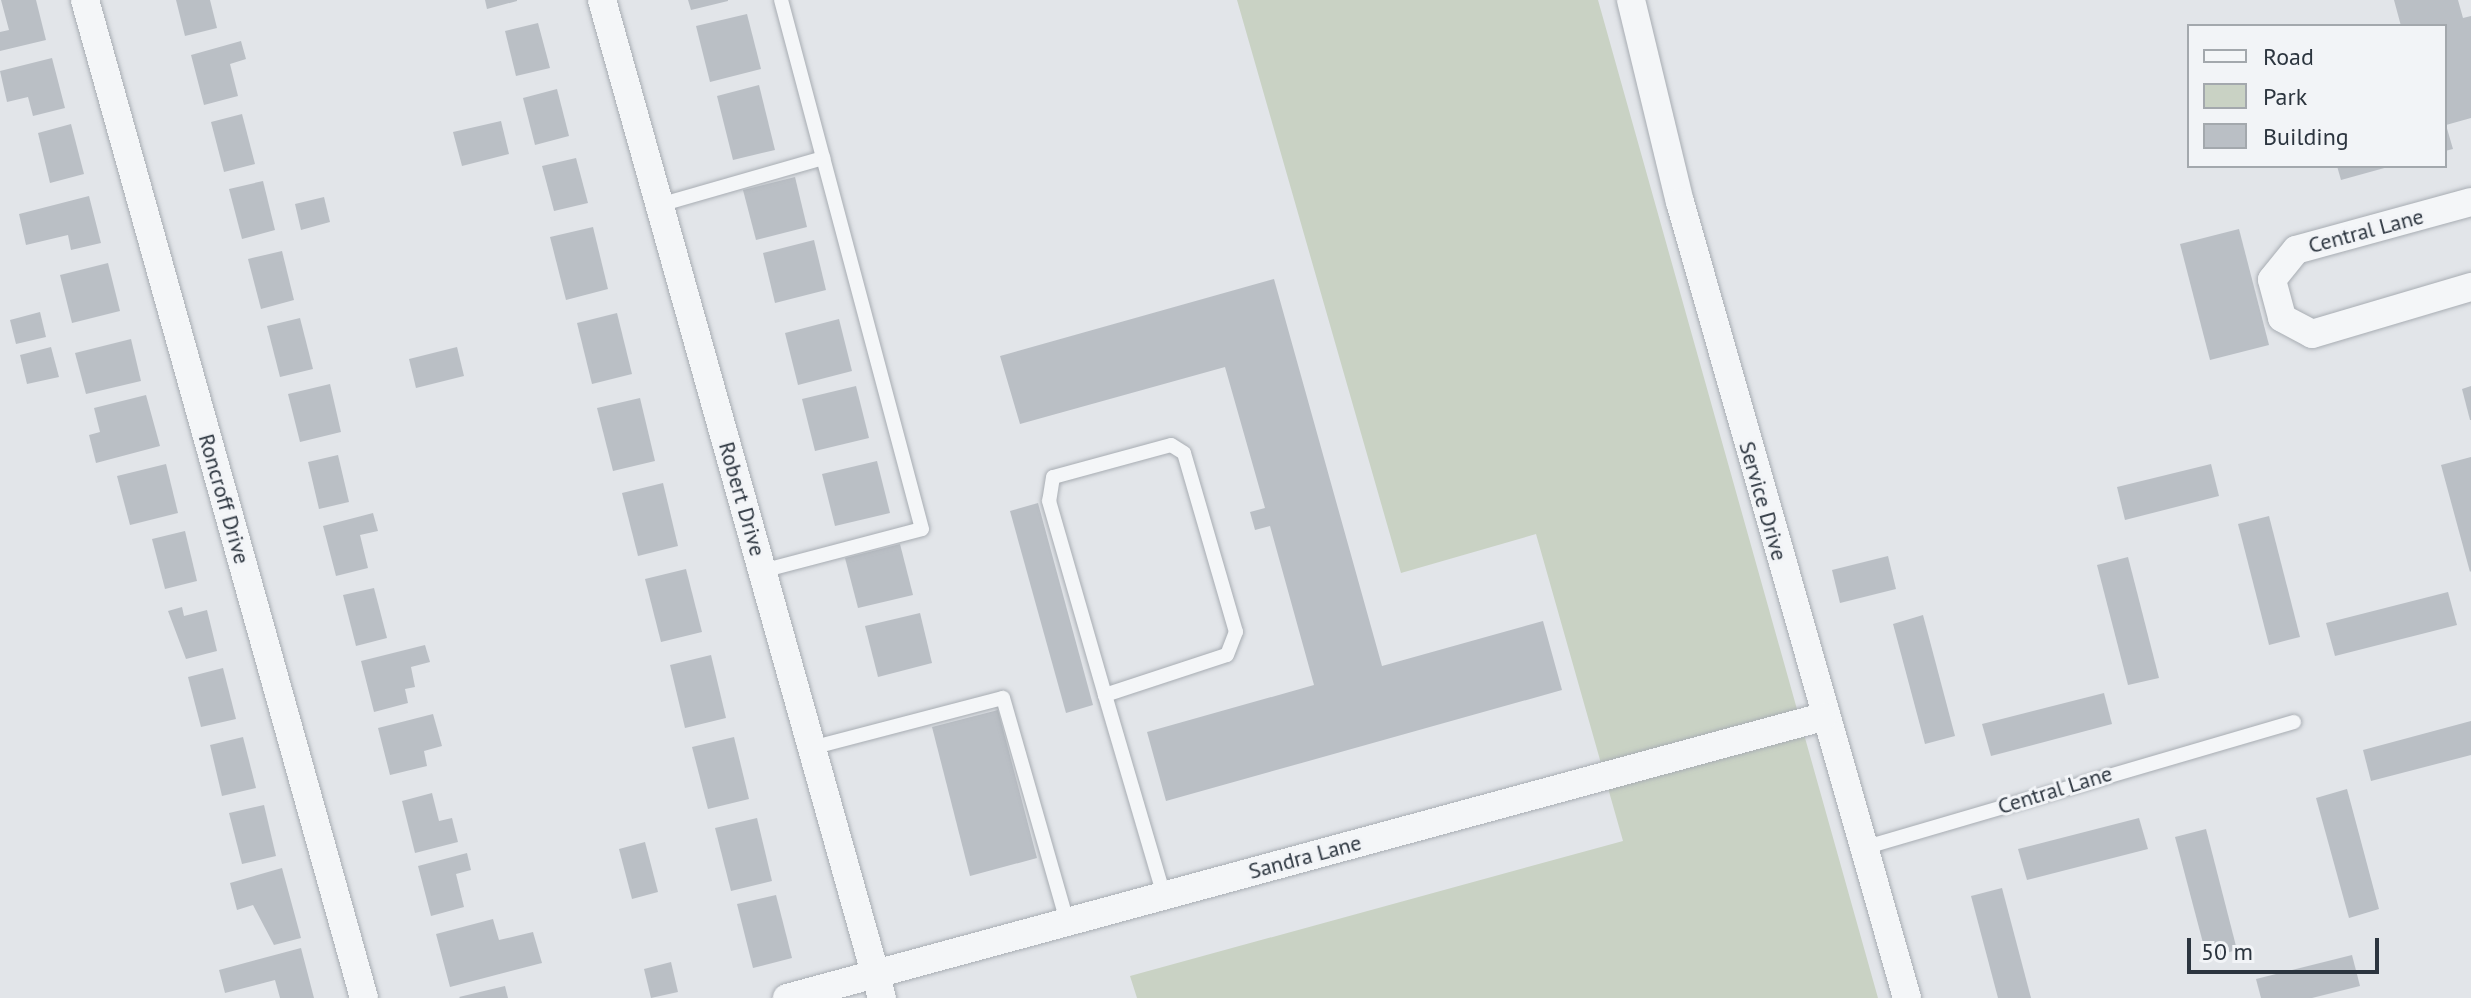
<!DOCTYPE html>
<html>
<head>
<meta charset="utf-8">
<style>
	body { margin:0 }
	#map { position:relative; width:2471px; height:998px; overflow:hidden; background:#e2e5e9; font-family:"PT Sans",sans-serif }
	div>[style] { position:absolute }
	.green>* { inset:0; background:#c9d2c4 }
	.building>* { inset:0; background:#babfc5 }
	.roads { filter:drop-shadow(0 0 2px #a8adb3) drop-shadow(0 0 2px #a8adb3) }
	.lane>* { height:14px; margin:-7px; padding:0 7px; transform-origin:7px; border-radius:7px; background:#f4f6f8 }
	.street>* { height:28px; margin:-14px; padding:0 14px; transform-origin:14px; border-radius:14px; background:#f4f6f8 }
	span { translate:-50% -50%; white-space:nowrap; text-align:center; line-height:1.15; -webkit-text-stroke:6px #f2f4f7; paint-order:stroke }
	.street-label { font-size:22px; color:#2c353f }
	.legend { position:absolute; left:2187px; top:24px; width:260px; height:144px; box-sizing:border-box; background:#f2f4f7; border:2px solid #a3a8ad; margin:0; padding:10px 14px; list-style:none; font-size:24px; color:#2c353f }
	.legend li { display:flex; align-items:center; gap:16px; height:40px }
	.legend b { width:40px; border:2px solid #a3a8ad }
	.scale { position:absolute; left:2187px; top:938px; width:192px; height:36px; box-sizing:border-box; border:4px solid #2c353f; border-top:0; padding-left:10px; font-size:24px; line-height:28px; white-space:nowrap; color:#2c353f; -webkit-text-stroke:6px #f2f4f7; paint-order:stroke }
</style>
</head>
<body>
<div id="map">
	<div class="green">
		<div style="clip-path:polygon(1237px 0,1598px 0,1878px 998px,1137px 998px,1130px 976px,1623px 841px,1536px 534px,1401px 573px)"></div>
	</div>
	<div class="building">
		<div style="clip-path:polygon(1px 0,36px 0,46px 40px,0 51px,0 32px,9px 30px)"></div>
		<div style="clip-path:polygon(176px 0,210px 0,217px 28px,185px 36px)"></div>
		<div style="clip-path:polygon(485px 0,517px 0,517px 1px,487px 9px)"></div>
		<div style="clip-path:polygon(688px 0,728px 0,728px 1px,691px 10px)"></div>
		<div style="clip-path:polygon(2394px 0,2458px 0,2463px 18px,2471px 16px,2471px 118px,2446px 125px,2453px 149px,2445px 151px,2445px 26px,2401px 26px)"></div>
		<div style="clip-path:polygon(747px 14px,761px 69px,710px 82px,696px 26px)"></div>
		<div style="clip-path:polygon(538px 23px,550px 68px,516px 76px,505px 31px)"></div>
		<div style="clip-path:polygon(241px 41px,246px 59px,230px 64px,238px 96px,204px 105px,191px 55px)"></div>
		<div style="clip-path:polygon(52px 58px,65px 108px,33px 116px,28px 97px,7px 102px,0 71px)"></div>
		<div style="clip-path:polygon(759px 85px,775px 150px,733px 160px,717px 96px)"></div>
		<div style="clip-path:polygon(557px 89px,569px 136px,535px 145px,523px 98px)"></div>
		<div style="clip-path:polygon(242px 114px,255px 164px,224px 172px,211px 122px)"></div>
		<div style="clip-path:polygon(501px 121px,509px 154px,462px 166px,453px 132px)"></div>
		<div style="clip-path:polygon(71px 124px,84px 174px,50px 183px,38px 133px)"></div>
		<div style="clip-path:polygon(576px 158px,588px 203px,554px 211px,542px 166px)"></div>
		<div style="clip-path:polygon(2337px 166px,2388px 166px,2388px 167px,2341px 180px)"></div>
		<div style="clip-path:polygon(795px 177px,807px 227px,756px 240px,743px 190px)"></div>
		<div style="clip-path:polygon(263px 181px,275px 230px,242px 239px,229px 189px)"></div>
		<div style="clip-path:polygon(89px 196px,101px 243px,71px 250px,68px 235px,26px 245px,19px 214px)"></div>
		<div style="clip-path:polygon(324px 197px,330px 222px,301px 230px,295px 204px)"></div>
		<div style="clip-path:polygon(593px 227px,608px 289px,566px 300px,550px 237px)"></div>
		<div style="clip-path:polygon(2239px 229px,2269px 345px,2210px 360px,2180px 244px)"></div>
		<div style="clip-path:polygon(814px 240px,826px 290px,775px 303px,763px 253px)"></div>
		<div style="clip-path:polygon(282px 251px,294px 300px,261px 309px,248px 259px)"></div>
		<div style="clip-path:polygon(108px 263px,120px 311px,72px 323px,60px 275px)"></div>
		<div style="clip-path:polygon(1274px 279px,1382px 666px,1543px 621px,1562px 690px,1166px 801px,1147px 732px,1314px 685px,1270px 526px,1255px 530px,1250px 512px,1265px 508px,1225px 367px,1020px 424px,1000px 356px)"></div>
		<div style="clip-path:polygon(40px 312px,46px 337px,16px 344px,10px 320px)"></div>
		<div style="clip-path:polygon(617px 313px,632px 374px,592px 384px,577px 323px)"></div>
		<div style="clip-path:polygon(300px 318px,313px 369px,280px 377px,267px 326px)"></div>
		<div style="clip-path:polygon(839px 319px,852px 371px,798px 385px,785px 333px)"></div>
		<div style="clip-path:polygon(131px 339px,141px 381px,86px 394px,75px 353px)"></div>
		<div style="clip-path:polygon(51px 347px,59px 377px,27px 384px,20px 355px)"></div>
		<div style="clip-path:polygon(457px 347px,464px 376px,416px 388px,409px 359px)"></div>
		<div style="clip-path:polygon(330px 384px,341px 432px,300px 442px,288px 394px)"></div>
		<div style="clip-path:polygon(856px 386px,869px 438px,815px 451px,802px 399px)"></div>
		<div style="clip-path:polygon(2471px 386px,2471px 420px,2470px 420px,2462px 389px)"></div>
		<div style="clip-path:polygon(146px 395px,160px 446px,96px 463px,89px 435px,100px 432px,94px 408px)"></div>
		<div style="clip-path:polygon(640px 398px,655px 461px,613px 471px,597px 408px)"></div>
		<div style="clip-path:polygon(338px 455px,349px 502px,319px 509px,308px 462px)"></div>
		<div style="clip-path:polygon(2471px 457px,2471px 571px,2470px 572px,2441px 465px)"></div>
		<div style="clip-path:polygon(877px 461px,890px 513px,835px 526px,822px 474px)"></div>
		<div style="clip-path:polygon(166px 464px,178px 513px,130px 525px,117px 476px)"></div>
		<div style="clip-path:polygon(2211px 464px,2219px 496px,2125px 520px,2117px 487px)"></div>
		<div style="clip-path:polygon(663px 483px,678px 546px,638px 556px,622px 493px)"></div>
		<div style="clip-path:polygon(1038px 503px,1093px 705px,1066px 713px,1010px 511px)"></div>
		<div style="clip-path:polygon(373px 513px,378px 531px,360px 535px,368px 568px,336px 576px,323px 526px)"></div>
		<div style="clip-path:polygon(2269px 516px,2300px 637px,2269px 645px,2238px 524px)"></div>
		<div style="clip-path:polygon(185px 531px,197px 581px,165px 589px,152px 539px)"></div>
		<div style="clip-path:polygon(900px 544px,913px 595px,858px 608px,845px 558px)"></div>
		<div style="clip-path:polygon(1888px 556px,1896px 589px,1840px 603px,1832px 570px)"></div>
		<div style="clip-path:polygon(2128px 557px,2159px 678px,2128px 685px,2097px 565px)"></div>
		<div style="clip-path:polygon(686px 569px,702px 632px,661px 642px,645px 579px)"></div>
		<div style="clip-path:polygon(374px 588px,387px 638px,356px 646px,343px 595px)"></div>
		<div style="clip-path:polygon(2448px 592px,2457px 625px,2335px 656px,2326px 623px)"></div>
		<div style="clip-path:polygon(182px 607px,184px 616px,207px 610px,217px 651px,186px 659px,168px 611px)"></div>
		<div style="clip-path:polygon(920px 613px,932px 663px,878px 677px,865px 626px)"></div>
		<div style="clip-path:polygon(1923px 615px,1955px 736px,1925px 744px,1893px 624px)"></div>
		<div style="clip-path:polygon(425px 645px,430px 662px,411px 667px,415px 687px,405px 689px,408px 703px,374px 712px,361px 661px)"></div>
		<div style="clip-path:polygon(711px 655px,726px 718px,685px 728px,670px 665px)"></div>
		<div style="clip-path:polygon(223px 668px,236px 719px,201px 727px,188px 677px)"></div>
		<div style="clip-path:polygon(2104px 693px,2112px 724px,1991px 756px,1982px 724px)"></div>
		<div style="clip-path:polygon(998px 710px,1037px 858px,970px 876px,932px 727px)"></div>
		<div style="clip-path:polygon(433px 714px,442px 746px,424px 751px,427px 766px,390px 775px,378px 728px)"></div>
		<div style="clip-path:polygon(2471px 721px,2471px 755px,2371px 781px,2363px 750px)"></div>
		<div style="clip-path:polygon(243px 737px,256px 788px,222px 796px,210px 745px)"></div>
		<div style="clip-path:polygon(734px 737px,749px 799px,708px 809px,692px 747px)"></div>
		<div style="clip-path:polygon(2347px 789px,2379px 909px,2349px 918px,2316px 798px)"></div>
		<div style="clip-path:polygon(432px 793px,439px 821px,452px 818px,458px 842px,415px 853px,402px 801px)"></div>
		<div style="clip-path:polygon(264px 805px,276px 856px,242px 864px,229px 813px)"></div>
		<div style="clip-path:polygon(757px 818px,772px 881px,731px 891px,715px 828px)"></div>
		<div style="clip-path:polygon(2139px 818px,2148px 849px,2027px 880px,2018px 849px)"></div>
		<div style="clip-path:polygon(2206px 829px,2237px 950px,2207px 958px,2175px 837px)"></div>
		<div style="clip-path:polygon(645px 842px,658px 892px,632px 899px,619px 849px)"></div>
		<div style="clip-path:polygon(467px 853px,471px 870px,456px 874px,464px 907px,431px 916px,418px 866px)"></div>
		<div style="clip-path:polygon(282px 868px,301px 938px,274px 945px,253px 905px,237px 910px,230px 883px)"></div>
		<div style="clip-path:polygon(2002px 888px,2031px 998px,1998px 998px,1971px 896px)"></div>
		<div style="clip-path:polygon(776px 895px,792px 958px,753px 968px,737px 904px)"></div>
		<div style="clip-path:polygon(493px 919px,499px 940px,533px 932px,542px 963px,450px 987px,436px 934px)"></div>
		<div style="clip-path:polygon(301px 948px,314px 998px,280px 998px,275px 980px,225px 993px,219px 970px)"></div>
		<div style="clip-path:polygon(2352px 955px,2360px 986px,2312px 998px,2261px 998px,2256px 979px)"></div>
		<div style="clip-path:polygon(671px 962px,678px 992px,651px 998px,644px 969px)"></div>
		<div style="clip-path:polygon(505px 986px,508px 998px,460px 998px,459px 997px)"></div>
	</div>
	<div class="roads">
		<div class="lane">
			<div style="left:659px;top:205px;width:171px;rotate:-16deg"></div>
			<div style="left:762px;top:571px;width:165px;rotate:-14.7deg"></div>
			<div style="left:922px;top:529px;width:547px;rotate:-104.92deg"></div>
			<div style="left:1105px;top:695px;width:128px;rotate:-18.2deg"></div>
			<div style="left:1227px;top:655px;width:25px;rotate:-69deg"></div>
			<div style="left:1236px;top:632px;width:186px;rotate:-106.2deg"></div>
			<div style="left:1184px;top:453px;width:15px;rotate:-148deg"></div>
			<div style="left:1171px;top:445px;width:122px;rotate:164.8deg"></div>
			<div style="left:1053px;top:477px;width:24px;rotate:99deg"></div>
			<div style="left:1049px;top:501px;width:202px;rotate:73.9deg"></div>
			<div style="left:1105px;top:695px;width:209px;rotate:73.6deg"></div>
			<div style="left:811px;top:748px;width:198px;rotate:-14.6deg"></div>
			<div style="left:1003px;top:698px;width:232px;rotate:74deg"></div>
			<div style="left:1863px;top:848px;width:449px;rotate:-16.3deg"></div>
		</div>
		<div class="street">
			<div style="left:85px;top:0;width:1036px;rotate:74.38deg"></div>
			<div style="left:602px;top:0;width:1037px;rotate:74.33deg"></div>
			<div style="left:1631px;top:0;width:208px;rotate:76.4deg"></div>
			<div style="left:1680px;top:202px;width:828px;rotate:74.08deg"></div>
			<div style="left:2471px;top:202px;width:181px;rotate:164.7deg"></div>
			<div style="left:2296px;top:250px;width:38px;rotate:129deg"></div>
			<div style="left:2272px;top:280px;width:39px;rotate:75deg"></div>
			<div style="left:2282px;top:318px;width:34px;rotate:28deg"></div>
			<div style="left:2312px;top:334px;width:166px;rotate:-16.5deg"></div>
			<div style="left:787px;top:998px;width:1073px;rotate:-15.18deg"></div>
		</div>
	</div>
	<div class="street-label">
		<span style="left:2366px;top:231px;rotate:-15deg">Central Lane</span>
		<span style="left:224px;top:499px;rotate:74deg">Roncroff Drive</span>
		<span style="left:742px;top:499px;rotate:74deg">Robert Drive</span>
		<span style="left:1763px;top:501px;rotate:74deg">Service Drive</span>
		<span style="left:2055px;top:790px;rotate:-17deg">Central Lane</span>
		<span style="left:1305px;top:857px;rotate:-15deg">Sandra Lane</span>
	</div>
	<ul class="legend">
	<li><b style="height:10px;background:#f4f6f8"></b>Road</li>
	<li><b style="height:22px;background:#c9d2c4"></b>Park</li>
	<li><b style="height:22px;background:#babfc5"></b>Building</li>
	</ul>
	<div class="scale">50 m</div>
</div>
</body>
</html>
